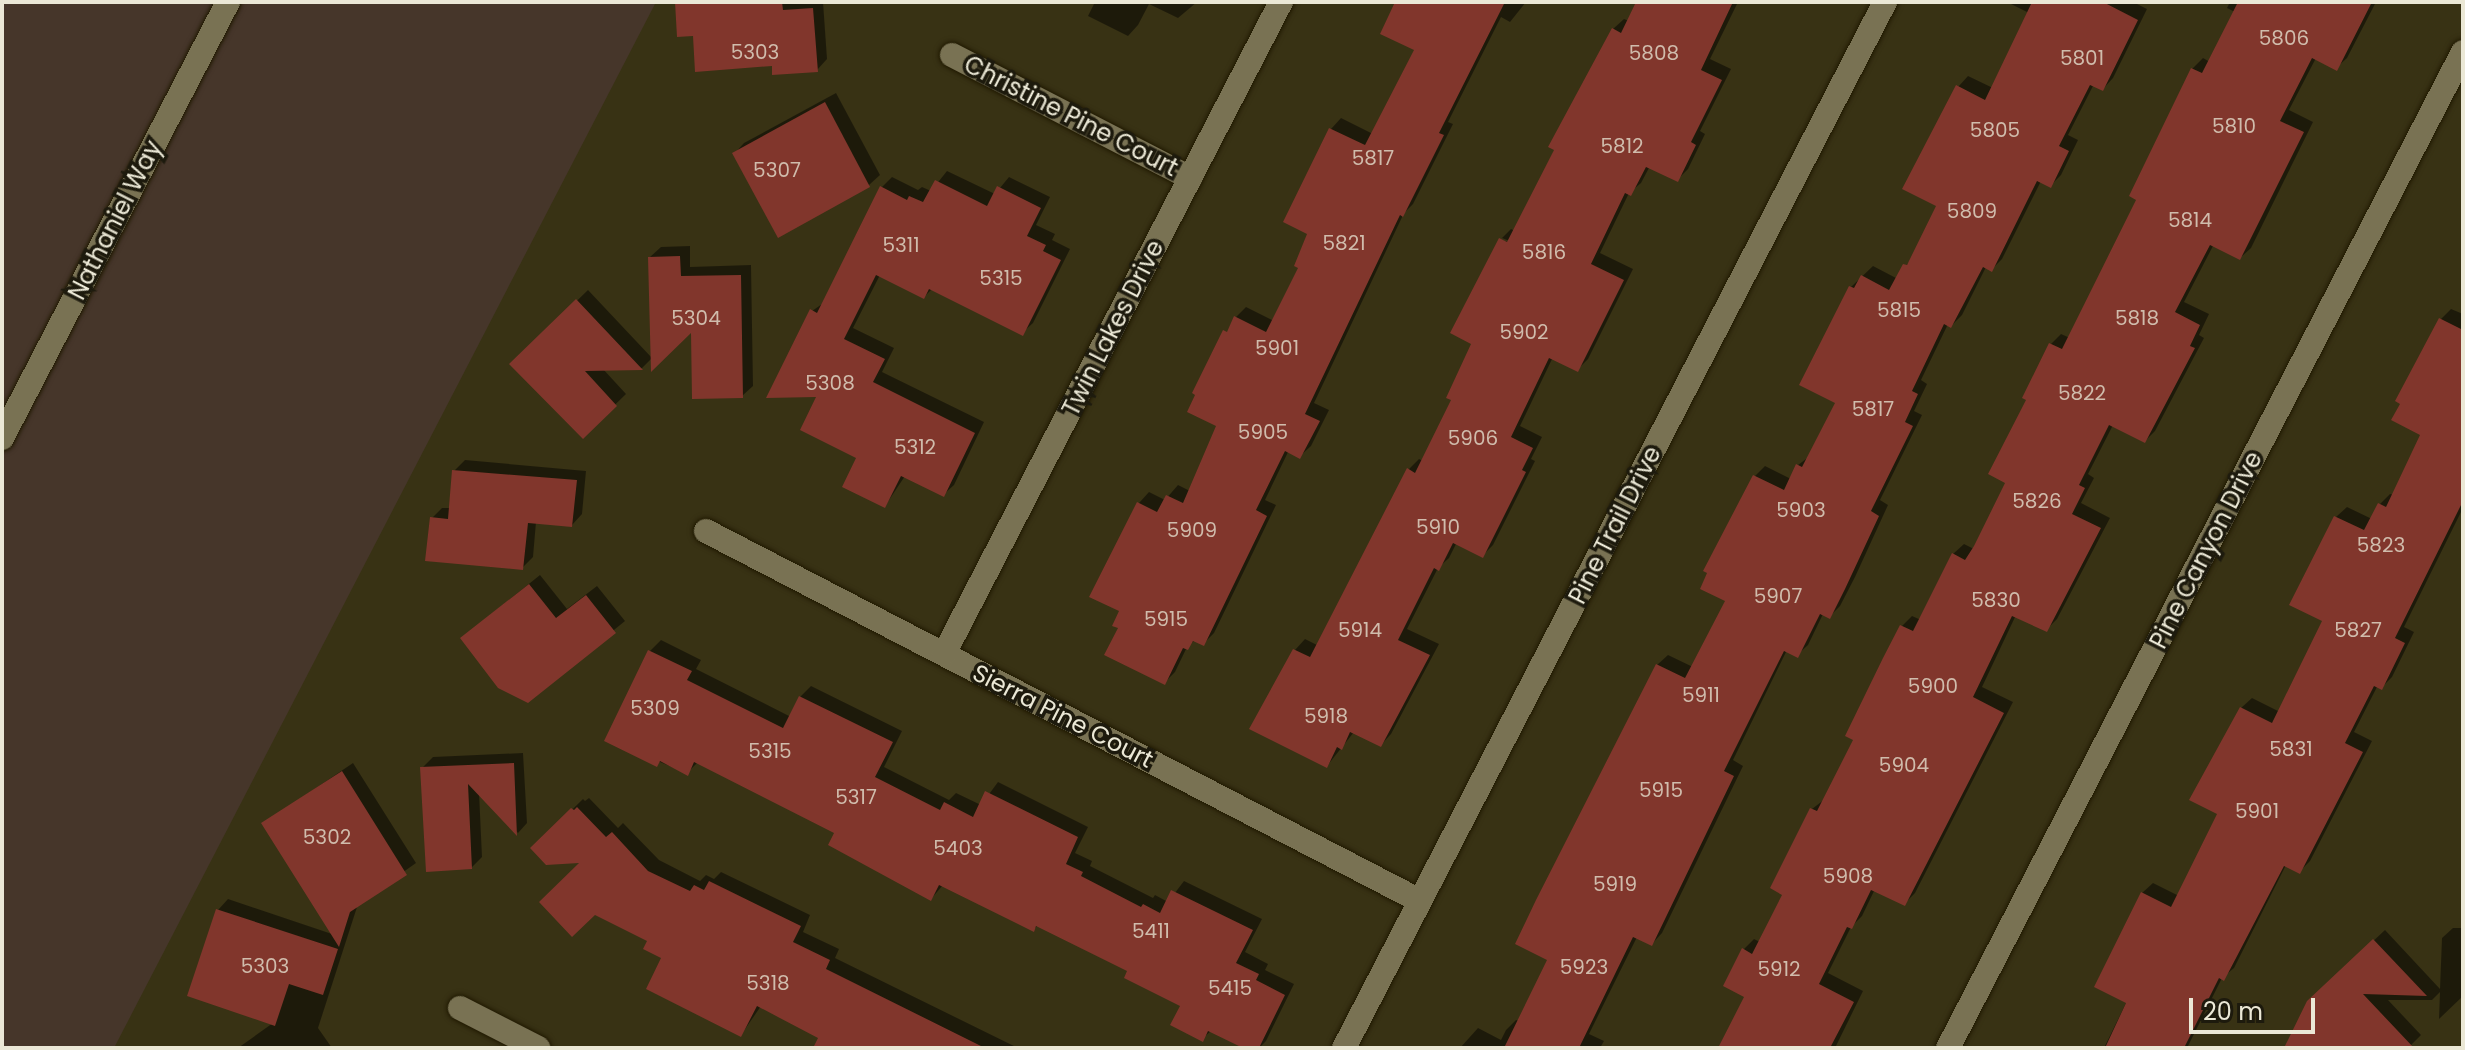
<!DOCTYPE html>
<html>
<head>
<meta charset="utf-8">
<style>
	body { margin:0 }
	#map { position:relative; width:2465px; height:1050px; overflow:hidden; background:#383214; font-family:Poppins,sans-serif }
	div>[style] { position:absolute }
	.industrial>* { inset:0; background:#46362a }
	.shadow>* { inset:0; background:#0007 }
	.building>* { inset:0; background:#81362c }
	.roads { filter:drop-shadow(0 0 2px #201900) drop-shadow(0 0 2px #201900) }
	.minor>* { height:24px; margin:-12px; padding:0 12px; transform-origin:12px; border-radius:12px; background:#797253 }
	span { translate:-50% -50%; white-space:nowrap; text-align:center; line-height:1.15; -webkit-text-stroke:7px #1d1a0d; paint-order:stroke }
	.number-label { font-size:20px; color:#d0bcac }
	.number-label span { -webkit-text-stroke-width:0 }
	.street-label { font-size:24px; color:#ebe8d6 }
	.frame { position:absolute; inset:0; border:4px solid #ebe8d6; pointer-events:none }
	.scale { position:absolute; left:2189px; top:998px; width:126px; height:36px; box-sizing:border-box; border:4px solid #ebe8d6; border-top:0; padding-left:10px; font-size:24px; line-height:28px; white-space:nowrap; color:#ebe8d6; -webkit-text-stroke:6px #1d1a0d; paint-order:stroke }
</style>
</head>
<body>
<div id="map">
	<div class="industrial">
		<div style="clip-path:polygon(2px 2px,656px 2px,114px 1048px,2px 1048px)"></div>
	</div>
	<div class="shadow">
		<div style="clip-path:polygon(677px 2px,823px 2px,827px 59px,817px 70px,774px 64px,695px 34px)"></div>
		<div style="clip-path:polygon(1095px 2px,1197px 2px,1178px 18px,1149px 4px,1138px 25px,1128px 36px,1088px 16px)"></div>
		<div style="clip-path:polygon(1398px 2px,1526px 2px,1510px 22px,1501px 17px,1448px 122px,1453px 124px,1413px 204px,1404px 213px,1314px 403px,1329px 410px,1311px 446px,1300px 456px,1289px 450px,1265px 500px,1276px 505px,1214px 633px,1203px 644px,1195px 640px,1187px 647px,1175px 672px,1164px 683px,1120px 627px,1139px 503px,1149px 492px,1165px 500px,1178px 485px,1190px 491px,1219px 425px,1235px 318px,1246px 307px,1274px 321px,1301px 267px,1310px 233px,1285px 221px,1331px 129px,1341px 118px,1373px 134px,1417px 49px)"></div>
		<div style="clip-path:polygon(1639px 2px,1738px 2px,1710px 59px,1731px 69px,1700px 131px,1705px 134px,1688px 169px,1677px 180px,1650px 166px,1641px 183px,1629px 193px,1600px 253px,1633px 269px,1588px 359px,1578px 369px,1553px 357px,1520px 426px,1542px 437px,1531px 459px,1535px 461px,1493px 545px,1483px 555px,1457px 542px,1449px 558px,1438px 568px,1407px 629px,1439px 644px,1391px 734px,1381px 745px,1354px 732px,1327px 766px,1295px 650px,1305px 639px,1317px 645px,1408px 470px,1419px 459px,1423px 461px,1453px 400px,1474px 343px,1500px 240px,1517px 244px,1502px 238px,1511px 229px,1515px 231px,1613px 29px,1624px 19px,1629px 21px)"></div>
		<div style="clip-path:polygon(2007px 2px,2133px 2px,2147px 9px,2113px 78px,2103px 89px,2094px 84px,2068px 135px,2078px 140px,2061px 175px,2050px 186px,2041px 181px,2002px 259px,1992px 269px,1986px 267px,1962px 315px,1951px 326px,1948px 324px,1921px 380px,1927px 384px,1914px 411px,1922px 415px,1880px 500px,1888px 505px,1855px 577px,1840px 606px,1829px 617px,1823px 614px,1808px 645px,1797px 655px,1787px 650px,1733px 760px,1743px 766px,1662px 933px,1652px 944px,1637px 937px,1589px 1034px,1604px 1041px,1600px 1048px,1460px 1048px,1478px 1028px,1501px 1040px,1506px 1030px,1516px 1020px,1520px 1021px,1550px 959px,1657px 665px,1668px 655px,1693px 667px,1727px 600px,1755px 476px,1765px 466px,1791px 479px,1798px 465px,1810px 456px,1838px 402px,1802px 384px,1851px 287px,1873px 266px,1896px 278px,1914px 256px,1938px 205px,1958px 87px,1968px 76px,1993px 88px,2029px 13px)"></div>
		<div style="clip-path:polygon(2230px 2px,2376px 2px,2347px 58px,2336px 68px,2316px 58px,2289px 110px,2313px 122px,2251px 248px,2240px 258px,2214px 244px,2184px 302px,2209px 314px,2199px 335px,2204px 338px,2155px 431px,2145px 441px,2113px 425px,2088px 474px,2094px 478px,2081px 503px,2110px 518px,2057px 619px,2046px 630px,2016px 615px,1982px 687px,2013px 702px,1915px 893px,1904px 904px,1875px 889px,1862px 916px,1851px 927px,1828px 973px,1863px 991px,1835px 1048px,1720px 1048px,1746px 996px,1743px 950px,1754px 939px,1760px 942px,1785px 894px,1773px 888px,1812px 809px,1825px 799px,1855px 739px,1902px 626px,1912px 616px,1921px 620px,1953px 554px,1964px 544px,1974px 549px,2007px 482px,2029px 399px,2051px 344px,2061px 334px,2070px 338px,2138px 199px,2192px 69px,2203px 58px,2210px 62px,2235px 12px,2227px 8px)"></div>
		<div style="clip-path:polygon(836px 93px,880px 175px,869px 185px,734px 154px,744px 143px)"></div>
		<div style="clip-path:polygon(947px 171px,995px 194px,1009px 177px,1050px 197px,1036px 225px,1055px 234px,1052px 240px,1070px 249px,1033px 323px,1022px 333px,932px 289px,924px 297px,880px 275px,853px 328px,894px 348px,882px 372px,984px 422px,954px 485px,943px 495px,905px 476px,885px 506px,819px 395px,812px 311px,825px 302px,882px 187px,892px 177px,918px 190px,922px 187px,931px 191px)"></div>
		<div style="clip-path:polygon(690px 246px,690px 267px,751px 265px,753px 386px,742px 396px,693px 328px,650px 257px,661px 247px)"></div>
		<div style="clip-path:polygon(588px 290px,652px 358px,642px 368px,603px 369px,626px 394px,583px 436px,512px 364px)"></div>
		<div style="clip-path:polygon(2451px 309px,2463px 314px,2463px 508px,2404px 627px,2414px 632px,2392px 677px,2382px 687px,2378px 685px,2354px 732px,2372px 741px,2310px 861px,2299px 872px,2286px 865px,2234px 968px,2222px 978px,2187px 1048px,2104px 1048px,2127px 1001px,2142px 893px,2153px 883px,2179px 896px,2220px 813px,2241px 708px,2252px 698px,2280px 712px,2325px 620px,2336px 517px,2347px 507px,2372px 519px,2380px 504px,2390px 494px,2394px 495px,2422px 434px,2441px 319px)"></div>
		<div style="clip-path:polygon(465px 460px,586px 471px,582px 514px,572px 525px,536px 522px,533px 557px,522px 568px,432px 518px,442px 508px,451px 508px,454px 471px)"></div>
		<div style="clip-path:polygon(540px 575px,567px 609px,597px 586px,625px 621px,528px 700px,462px 638px)"></div>
		<div style="clip-path:polygon(661px 640px,701px 660px,696px 669px,791px 717px,800px 697px,811px 686px,902px 731px,884px 767px,949px 800px,956px 793px,981px 805px,998px 782px,1088px 827px,1075px 853px,1092px 861px,1090px 866px,1153px 898px,1155px 895px,1168px 902px,1184px 881px,1262px 919px,1245px 952px,1268px 964px,1265px 970px,1294px 984px,1266px 1041px,1259px 1048px,1248px 1048px,1212px 1030px,1202px 1039px,1182px 1005px,1130px 970px,1038px 925px,1033px 930px,943px 885px,931px 899px,837px 832px,698px 762px,687px 773px,606px 740px,650px 651px)"></div>
		<div style="clip-path:polygon(523px 753px,527px 823px,518px 833px,479px 792px,482px 857px,472px 867px,422px 768px,433px 757px)"></div>
		<div style="clip-path:polygon(353px 763px,416px 863px,358px 904px,318px 1028px,332px 1048px,238px 1048px,273px 1023px,218px 910px,228px 899px,332px 934px,264px 823px)"></div>
		<div style="clip-path:polygon(589px 798px,618px 828px,623px 823px,659px 860px,700px 881px,706px 875px,714px 879px,721px 872px,810px 915px,803px 932px,839px 949px,835px 958px,1018px 1048px,834px 1048px,821px 1037px,761px 1006px,741px 1035px,664px 957px,584px 861px,533px 848px,583px 799px,585px 801px)"></div>
		<div style="clip-path:polygon(2453px 928px,2463px 928px,2463px 996px,2439px 1019px,2440px 992px,2432px 1000px,2388px 1000px,2421px 1035px,2408px 1048px,2286px 1048px,2320px 991px,2385px 930px,2440px 989px,2442px 938px)"></div>
	</div>
	<div class="building">
		<div style="clip-path:polygon(675px 2px,782px 2px,783px 10px,813px 8px,818px 72px,772px 75px,772px 66px,695px 72px,693px 36px,677px 37px)"></div>
		<div style="clip-path:polygon(1395px 2px,1505px 2px,1439px 133px,1444px 135px,1403px 217px,1400px 215px,1305px 414px,1320px 421px,1300px 459px,1285px 451px,1256px 510px,1267px 516px,1204px 646px,1193px 641px,1188px 650px,1183px 648px,1165px 685px,1104px 655px,1118px 628px,1112px 626px,1119px 611px,1089px 597px,1137px 502px,1157px 512px,1166px 495px,1183px 503px,1216px 426px,1187px 412px,1195px 395px,1192px 393px,1223px 330px,1227px 332px,1234px 316px,1266px 332px,1298px 268px,1294px 266px,1307px 234px,1283px 222px,1329px 128px,1365px 145px,1414px 50px,1380px 34px)"></div>
		<div style="clip-path:polygon(1636px 2px,1733px 2px,1701px 70px,1722px 80px,1691px 142px,1696px 145px,1678px 182px,1646px 167px,1631px 196px,1625px 193px,1591px 264px,1624px 280px,1578px 372px,1549px 358px,1511px 437px,1533px 448px,1522px 470px,1526px 472px,1483px 558px,1453px 543px,1439px 571px,1434px 568px,1398px 640px,1430px 655px,1381px 747px,1350px 732px,1342px 750px,1337px 747px,1327px 768px,1249px 729px,1293px 649px,1310px 657px,1407px 468px,1415px 473px,1451px 400px,1446px 398px,1471px 344px,1450px 333px,1499px 238px,1507px 242px,1554px 150px,1548px 147px,1612px 28px,1621px 33px)"></div>
		<div style="clip-path:polygon(2032px 2px,2103px 2px,2138px 20px,2103px 91px,2090px 85px,2059px 146px,2069px 151px,2051px 188px,2037px 181px,1992px 272px,1983px 267px,1951px 328px,1944px 324px,1912px 391px,1918px 394px,1905px 422px,1913px 426px,1871px 511px,1879px 516px,1845px 589px,1830px 619px,1820px 614px,1798px 658px,1784px 651px,1724px 771px,1734px 776px,1652px 946px,1633px 937px,1579px 1048px,1504px 1048px,1547px 960px,1515px 944px,1536px 900px,1656px 664px,1685px 678px,1725px 601px,1700px 589px,1707px 573px,1703px 571px,1753px 475px,1784px 490px,1796px 464px,1802px 467px,1835px 403px,1799px 385px,1849px 286px,1854px 288px,1861px 275px,1889px 290px,1903px 264px,1907px 265px,1936px 206px,1902px 189px,1956px 85px,1985px 100px)"></div>
		<div style="clip-path:polygon(2238px 2px,2372px 2px,2337px 71px,2312px 58px,2280px 121px,2304px 132px,2240px 260px,2210px 245px,2175px 312px,2200px 325px,2190px 346px,2195px 348px,2145px 443px,2109px 425px,2079px 485px,2085px 488px,2072px 514px,2101px 528px,2047px 632px,2012px 616px,1973px 697px,2004px 713px,1905px 906px,1871px 890px,1852px 929px,1847px 927px,1819px 984px,1854px 1002px,1830px 1048px,1718px 1048px,1744px 997px,1723px 986px,1742px 948px,1752px 954px,1782px 895px,1770px 888px,1810px 808px,1817px 811px,1853px 740px,1845px 736px,1883px 658px,1900px 625px,1913px 631px,1952px 553px,1965px 560px,1974px 546px,2005px 483px,1988px 474px,2026px 400px,2022px 398px,2049px 343px,2062px 349px,2136px 200px,2129px 196px,2191px 68px,2202px 73px)"></div>
		<div style="clip-path:polygon(825px 102px,870px 187px,778px 238px,732px 153px)"></div>
		<div style="clip-path:polygon(935px 180px,987px 206px,997px 186px,1041px 208px,1027px 236px,1046px 245px,1043px 251px,1061px 260px,1023px 336px,929px 289px,924px 299px,876px 275px,844px 339px,885px 359px,873px 382px,975px 433px,944px 497px,901px 476px,885px 508px,842px 487px,856px 458px,800px 430px,816px 397px,766px 398px,810px 309px,817px 313px,880px 186px,907px 200px,909px 196px,923px 202px)"></div>
		<div style="clip-path:polygon(680px 256px,681px 276px,741px 275px,743px 398px,692px 399px,691px 333px,651px 372px,648px 257px)"></div>
		<div style="clip-path:polygon(576px 299px,643px 370px,585px 371px,617px 406px,583px 439px,509px 364px)"></div>
		<div style="clip-path:polygon(2439px 318px,2463px 330px,2463px 501px,2395px 638px,2405px 643px,2382px 690px,2374px 686px,2345px 743px,2363px 752px,2300px 874px,2284px 866px,2224px 981px,2219px 978px,2184px 1048px,2105px 1048px,2126px 1003px,2094px 987px,2141px 892px,2171px 907px,2217px 814px,2189px 800px,2240px 707px,2272px 723px,2322px 621px,2289px 605px,2334px 516px,2364px 530px,2378px 503px,2386px 507px,2420px 435px,2391px 420px,2400px 404px,2395px 401px)"></div>
		<div style="clip-path:polygon(452px 470px,577px 480px,572px 527px,528px 523px,523px 570px,425px 561px,430px 517px,448px 519px)"></div>
		<div style="clip-path:polygon(529px 584px,556px 618px,586px 595px,616px 633px,528px 703px,498px 688px,460px 638px)"></div>
		<div style="clip-path:polygon(648px 650px,692px 671px,687px 680px,783px 728px,799px 696px,893px 742px,875px 777px,940px 810px,944px 802px,973px 817px,985px 791px,1078px 837px,1066px 864px,1083px 872px,1081px 876px,1141px 907px,1143px 904px,1160px 913px,1171px 890px,1253px 930px,1236px 963px,1259px 974px,1256px 980px,1285px 995px,1259px 1048px,1243px 1048px,1208px 1031px,1203px 1042px,1170px 1025px,1180px 1006px,1124px 978px,1127px 971px,1036px 926px,1034px 932px,939px 885px,931px 901px,828px 845px,834px 833px,694px 762px,688px 776px,660px 761px,657px 767px,604px 741px)"></div>
		<div style="clip-path:polygon(514px 763px,517px 836px,468px 784px,472px 869px,426px 872px,420px 767px)"></div>
		<div style="clip-path:polygon(342px 771px,407px 875px,350px 912px,339px 947px,261px 823px)"></div>
		<div style="clip-path:polygon(577px 807px,606px 837px,612px 832px,648px 871px,690px 891px,694px 885px,704px 890px,709px 881px,801px 926px,793px 942px,830px 960px,826px 969px,985px 1048px,813px 1048px,818px 1038px,757px 1006px,741px 1037px,646px 989px,661px 958px,643px 949px,647px 941px,595px 915px,572px 937px,539px 902px,579px 863px,546px 865px,530px 848px,571px 808px,574px 810px)"></div>
		<div style="clip-path:polygon(216px 909px,338px 949px,323px 995px,289px 984px,275px 1026px,187px 996px)"></div>
		<div style="clip-path:polygon(2373px 939px,2427px 996px,2363px 994px,2414px 1048px,2284px 1048px,2307px 1001px)"></div>
	</div>
	<div class="roads">
		<div class="minor">
			<div style="left:952px;top:55px;width:268px;rotate:27.3deg"></div>
			<div style="left:2px;top:438px;width:491px;rotate:-62.6deg"></div>
			<div style="left:706px;top:531px;width:804px;rotate:27.39deg"></div>
			<div style="left:944px;top:654px;width:734px;rotate:-62.67deg"></div>
			<div style="left:460px;top:1008px;width:88px;rotate:27.1deg"></div>
			<div style="left:1344px;top:1048px;width:1178px;rotate:-62.65deg"></div>
			<div style="left:1948px;top:1048px;width:1121px;rotate:-62.66deg"></div>
		</div>
	</div>
	<div class="number-label">
		<span style="left:2284px;top:38px">5806</span>
		<span style="left:755px;top:52px">5303</span>
		<span style="left:1654px;top:53px">5808</span>
		<span style="left:2082px;top:58px">5801</span>
		<span style="left:2234px;top:126px">5810</span>
		<span style="left:1995px;top:130px">5805</span>
		<span style="left:1622px;top:146px">5812</span>
		<span style="left:1373px;top:158px">5817</span>
		<span style="left:777px;top:170px">5307</span>
		<span style="left:1972px;top:211px">5809</span>
		<span style="left:2190px;top:220px">5814</span>
		<span style="left:1344px;top:243px">5821</span>
		<span style="left:901px;top:245px">5311</span>
		<span style="left:1544px;top:252px">5816</span>
		<span style="left:1001px;top:278px">5315</span>
		<span style="left:1899px;top:310px">5815</span>
		<span style="left:696px;top:318px">5304</span>
		<span style="left:2137px;top:318px">5818</span>
		<span style="left:1524px;top:332px">5902</span>
		<span style="left:1277px;top:348px">5901</span>
		<span style="left:830px;top:383px">5308</span>
		<span style="left:2082px;top:393px">5822</span>
		<span style="left:1873px;top:409px">5817</span>
		<span style="left:1263px;top:432px">5905</span>
		<span style="left:1473px;top:438px">5906</span>
		<span style="left:915px;top:447px">5312</span>
		<span style="left:2037px;top:501px">5826</span>
		<span style="left:1801px;top:510px">5903</span>
		<span style="left:1438px;top:527px">5910</span>
		<span style="left:1192px;top:530px">5909</span>
		<span style="left:2381px;top:545px">5823</span>
		<span style="left:1778px;top:596px">5907</span>
		<span style="left:1996px;top:600px">5830</span>
		<span style="left:1166px;top:619px">5915</span>
		<span style="left:1360px;top:630px">5914</span>
		<span style="left:2358px;top:630px">5827</span>
		<span style="left:1933px;top:686px">5900</span>
		<span style="left:1701px;top:695px">5911</span>
		<span style="left:655px;top:708px">5309</span>
		<span style="left:1326px;top:716px">5918</span>
		<span style="left:2291px;top:749px">5831</span>
		<span style="left:770px;top:751px">5315</span>
		<span style="left:1904px;top:765px">5904</span>
		<span style="left:1661px;top:790px">5915</span>
		<span style="left:856px;top:797px">5317</span>
		<span style="left:2257px;top:811px">5901</span>
		<span style="left:327px;top:837px">5302</span>
		<span style="left:958px;top:848px">5403</span>
		<span style="left:1848px;top:876px">5908</span>
		<span style="left:1615px;top:884px">5919</span>
		<span style="left:1151px;top:931px">5411</span>
		<span style="left:265px;top:966px">5303</span>
		<span style="left:1584px;top:967px">5923</span>
		<span style="left:1779px;top:969px">5912</span>
		<span style="left:768px;top:983px">5318</span>
		<span style="left:1230px;top:988px">5415</span>
	</div>
	<div class="street-label">
		<span style="left:1071px;top:116px;rotate:27deg">Christine Pine Court</span>
		<span style="left:115px;top:220px;rotate:-63deg">Nathaniel Way</span>
		<span style="left:1113px;top:328px;rotate:-63deg">Twin Lakes Drive</span>
		<span style="left:1615px;top:525px;rotate:-63deg">Pine Trail Drive</span>
		<span style="left:2206px;top:550px;rotate:-63deg">Pine Canyon Drive</span>
		<span style="left:1063px;top:716px;rotate:27deg">Sierra Pine Court</span>
	</div>
	<div class="frame"></div>
	<div class="scale">20 m</div>
</div>
</body>
</html>
